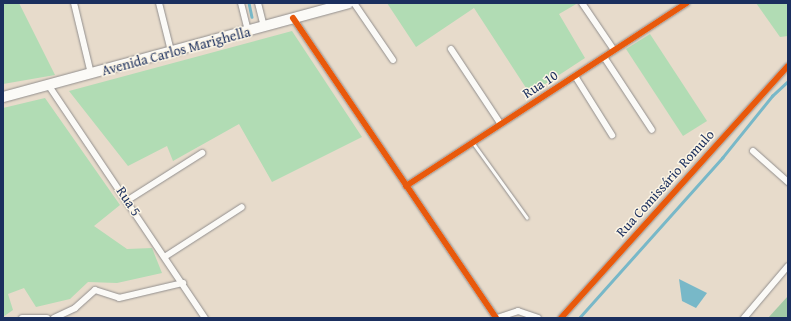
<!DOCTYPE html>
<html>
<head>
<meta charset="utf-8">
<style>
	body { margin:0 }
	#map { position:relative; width:791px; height:321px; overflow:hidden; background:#e7dbcb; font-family:"Gentium Book Plus",serif }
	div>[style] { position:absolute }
	.green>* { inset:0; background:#b1dcb4 }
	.forest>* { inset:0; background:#a3caa6 }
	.water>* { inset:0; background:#78b8c8 }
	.stream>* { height:2.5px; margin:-1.25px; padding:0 1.25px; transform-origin:1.25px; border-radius:1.25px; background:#78b8c8 }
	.roads { filter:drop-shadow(0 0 1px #928f8e) drop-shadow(0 0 1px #928f8e) }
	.lane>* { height:3px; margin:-1.5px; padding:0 1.5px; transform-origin:1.5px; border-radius:1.5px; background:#fbfaf7 }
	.street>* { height:6px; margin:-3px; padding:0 3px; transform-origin:3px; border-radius:3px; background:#fbfaf7 }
	.primary>* { height:10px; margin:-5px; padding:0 5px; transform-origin:5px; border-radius:5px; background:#fbfaf7 }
	.cycleway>* { height:6px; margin:-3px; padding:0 3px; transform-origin:3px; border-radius:3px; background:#e8590c }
	span { translate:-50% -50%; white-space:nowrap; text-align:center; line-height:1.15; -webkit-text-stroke:3px #fcf5e5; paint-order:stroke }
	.street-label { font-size:14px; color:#1b2f5e }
	.frame { position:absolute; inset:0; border:4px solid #1b2f5e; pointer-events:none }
</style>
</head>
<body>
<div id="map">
	<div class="green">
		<div style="clip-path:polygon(3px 3px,19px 3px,55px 75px,3px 84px)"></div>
		<div style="clip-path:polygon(387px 3px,578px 3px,559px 14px,585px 58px,530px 94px,474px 8px,416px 47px)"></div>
		<div style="clip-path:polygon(756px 3px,788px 3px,788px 36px,780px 37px)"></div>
		<div style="clip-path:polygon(292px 31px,362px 137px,272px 182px,239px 124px,173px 161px,167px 146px,128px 166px,69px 91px)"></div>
		<div style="clip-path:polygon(650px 34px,707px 121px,683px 136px,626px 49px)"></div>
		<div style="clip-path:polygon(45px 98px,120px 205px,94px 226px,127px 249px,152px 248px,162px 273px,117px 283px,88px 282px,70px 299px,36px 307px,24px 288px,8px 294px,13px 310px,3px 317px,3px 108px)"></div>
	</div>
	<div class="forest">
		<div style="clip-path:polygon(788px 296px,788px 318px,768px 318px)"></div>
	</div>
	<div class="water">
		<div style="clip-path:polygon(679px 279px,707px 293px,696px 308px,682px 301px)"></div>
	</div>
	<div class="stream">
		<div style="left:249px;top:3px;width:14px;rotate:78deg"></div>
		<div style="left:579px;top:318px;width:215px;rotate:-48.2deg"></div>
		<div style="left:722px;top:158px;width:80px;rotate:-51.1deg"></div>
		<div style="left:772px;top:96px;width:22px;rotate:-43deg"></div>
	</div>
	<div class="roads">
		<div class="lane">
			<div style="left:473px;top:143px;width:92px;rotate:54.2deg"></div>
		</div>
		<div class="street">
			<div style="left:74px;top:3px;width:73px;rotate:76.5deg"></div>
			<div style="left:159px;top:3px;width:49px;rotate:76deg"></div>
			<div style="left:241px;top:3px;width:29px;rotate:76deg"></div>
			<div style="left:258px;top:3px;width:25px;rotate:76deg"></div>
			<div style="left:354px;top:3px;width:69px;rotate:55.6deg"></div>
			<div style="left:582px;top:3px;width:57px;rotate:55.8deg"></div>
			<div style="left:293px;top:18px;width:362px;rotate:55.9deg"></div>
			<div style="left:451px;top:49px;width:89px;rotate:56.5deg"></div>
			<div style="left:604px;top:57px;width:87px;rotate:56.7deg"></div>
			<div style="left:575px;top:76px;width:70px;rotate:57.9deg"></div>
			<div style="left:49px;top:86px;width:280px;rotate:56.1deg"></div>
			<div style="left:753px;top:151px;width:47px;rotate:41.5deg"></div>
			<div style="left:406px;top:186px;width:335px;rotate:-33.1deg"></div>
			<div style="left:128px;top:200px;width:88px;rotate:-32.4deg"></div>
			<div style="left:166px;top:256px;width:90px;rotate:-32.8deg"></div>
			<div style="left:22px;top:318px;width:25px"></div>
			<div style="left:54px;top:318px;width:23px;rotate:-25deg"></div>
			<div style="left:75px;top:308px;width:27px;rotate:-42deg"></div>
			<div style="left:95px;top:290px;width:25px;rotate:18deg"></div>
			<div style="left:119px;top:298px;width:66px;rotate:-13.2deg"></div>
			<div style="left:497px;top:318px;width:22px;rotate:-18deg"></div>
			<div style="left:518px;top:311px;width:21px;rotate:19deg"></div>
			<div style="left:561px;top:318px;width:339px;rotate:-48deg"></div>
			<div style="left:744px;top:318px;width:68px;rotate:-49.8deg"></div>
		</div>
		<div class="primary">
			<div style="left:3px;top:97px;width:358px;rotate:-15.2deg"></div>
		</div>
	</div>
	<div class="cycleway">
		<div style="left:293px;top:18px;width:362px;rotate:55.9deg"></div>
		<div style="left:406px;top:186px;width:335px;rotate:-33.1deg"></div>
		<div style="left:561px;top:318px;width:339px;rotate:-48deg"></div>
	</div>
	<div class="street-label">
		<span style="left:176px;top:51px;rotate:-15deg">Avenida Carlos Marighella</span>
		<span style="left:540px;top:84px;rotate:-33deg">Rua 10</span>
		<span style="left:665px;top:183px;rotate:-48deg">Rua Comissário Romulo</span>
		<span style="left:129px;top:201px;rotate:56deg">Rua 5</span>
	</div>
	<div class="frame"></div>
</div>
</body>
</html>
